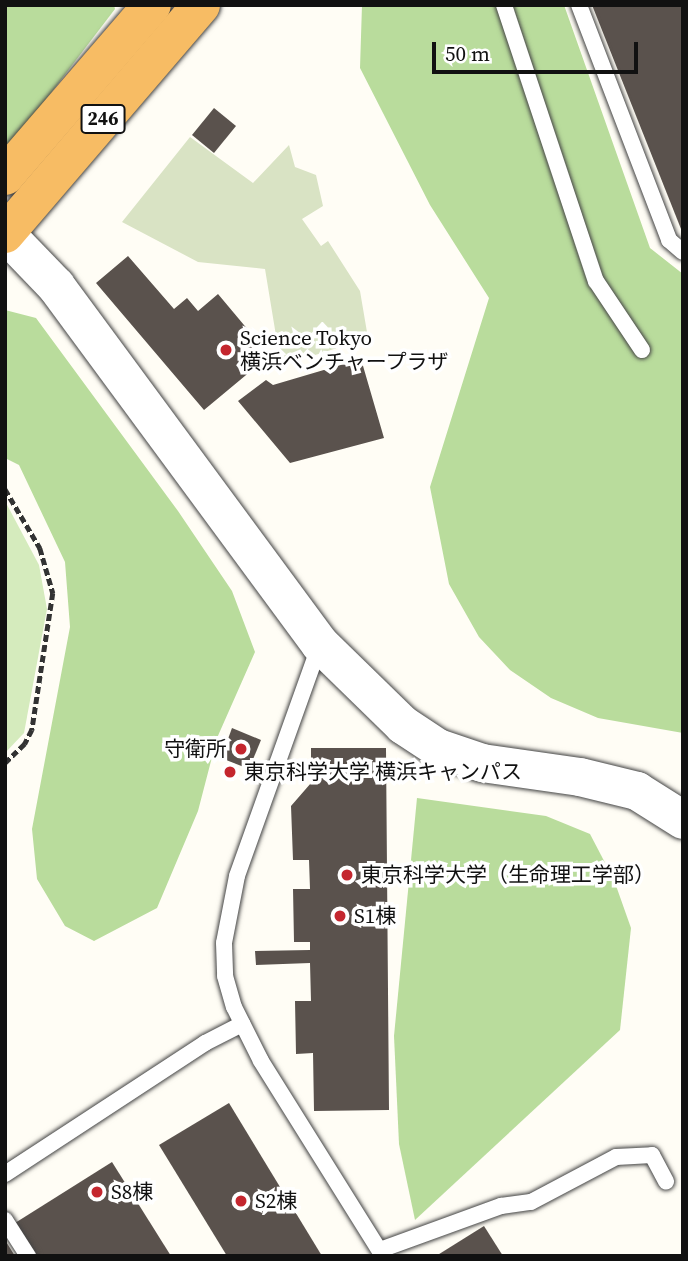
<!DOCTYPE html>
<html>
<head>
<meta charset="utf-8">
<style>
	body { margin:0 }
	#map { position:relative; width:688px; height:1261px; overflow:hidden; background:#fffdf5; font-family:"Source Serif 4","Noto Sans JP",serif }
	div>[style] { position:absolute }
	.green>* { inset:0; background:#d5ebbd }
	.forest>* { inset:0; background:#b9dc9c }
	.cemetery>* { inset:0; background:#d9e3c4 }
	.building>* { inset:0; background:#5a524d }
	.path>* { height:4.5px; margin-top:-2.25px; transform-origin:0; background:repeating-linear-gradient(90deg,#333 0 7px,transparent 0 10.5px) }
	.roads { filter:drop-shadow(0 0 2px #444) drop-shadow(0 0 2px #444) }
	.service>* { height:16px; margin:-8px; padding:0 8px; transform-origin:8px; border-radius:8px; background:#fff }
	.tertiary>* { height:38px; margin:-19px; padding:0 19px; transform-origin:19px; border-radius:19px; background:#fff }
	.trunk>* { height:38px; margin:-19px; padding:0 19px; transform-origin:19px; border-radius:19px; background:#f7bc64 }
	.dots>* { width:19px; height:19px; translate:-50% -50%; box-sizing:border-box; border:4px solid #fff; border-radius:50% }
	span { translate:-50% -50%; white-space:nowrap; text-align:center; line-height:1.15; -webkit-text-stroke:7px #fff; paint-order:stroke }
	.shield-label span { padding:2px 5px; background:#fff; border:2px solid; border-radius:5px; -webkit-text-stroke-width:0 }
	.shield-label { font-size:19px; color:#111; font-weight:700 }
	.poi-label { font-size:21px; color:#111 }
	.left { translate:0 -50%; text-align:left }
	.right { translate:-100% -50%; text-align:right }
	.frame { position:absolute; inset:0; border:7px solid #111; pointer-events:none }
	.scale { position:absolute; left:432px; top:42px; width:206px; height:32px; box-sizing:border-box; border:4px solid #111; border-top:0; padding-left:9px; font-size:21px; line-height:24px; white-space:nowrap; color:#111; -webkit-text-stroke:5px #fff; paint-order:stroke }
</style>
</head>
<body>
<div id="map">
	<div class="green">
		<div style="clip-path:polygon(5px 501px,39px 565px,47px 609px,24px 733px,5px 753px)"></div>
	</div>
	<div class="forest">
		<div style="clip-path:polygon(5px 5px,114px 5px,115px 9px,15px 140px,5px 145px)"></div>
		<div style="clip-path:polygon(362px 5px,564px 5px,650px 248px,683px 274px,683px 733px,598px 718px,551px 698px,510px 670px,479px 637px,449px 584px,430px 487px,489px 298px,430px 205px,360px 68px)"></div>
		<div style="clip-path:polygon(5px 310px,36px 318px,178px 511px,232px 591px,255px 652px,217px 738px,198px 811px,157px 908px,94px 941px,65px 926px,37px 879px,32px 829px,70px 627px,65px 562px,19px 465px,5px 458px)"></div>
		<div style="clip-path:polygon(417px 798px,546px 816px,590px 834px,614px 880px,631px 928px,620px 1030px,415px 1220px,399px 1144px,394px 1036px)"></div>
	</div>
	<div class="cemetery">
		<div style="clip-path:polygon(190px 137px,253px 183px,289px 145px,295px 167px,316px 175px,323px 206px,302px 219px,321px 246px,328px 241px,360px 291px,368px 338px,281px 366px,265px 269px,198px 262px,122px 222px)"></div>
	</div>
	<div class="building">
		<div style="clip-path:polygon(592px 5px,683px 5px,683px 234px)"></div>
		<div style="clip-path:polygon(214px 108px,236px 126px,214px 153px,192px 135px)"></div>
		<div style="clip-path:polygon(128px 256px,174px 309px,187px 298px,198px 311px,218px 294px,249px 331px,243px 337px,263px 361px,204px 410px,96px 283px)"></div>
		<div style="clip-path:polygon(361px 359px,384px 438px,290px 463px,238px 401px,266px 380px,273px 385px)"></div>
		<div style="clip-path:polygon(232px 728px,261px 740px,249px 769px,221px 758px)"></div>
		<div style="clip-path:polygon(311px 748px,386px 748px,389px 1110px,314px 1111px,313px 1053px,296px 1054px,295px 1001px,311px 1001px,310px 963px,256px 965px,255px 951px,310px 950px,310px 942px,294px 942px,293px 889px,310px 889px,309px 860px,293px 860px,291px 806px,311px 783px)"></div>
		<div style="clip-path:polygon(229px 1103px,322px 1256px,227px 1256px,159px 1145px)"></div>
		<div style="clip-path:polygon(112px 1162px,171px 1256px,36px 1256px,15px 1223px)"></div>
		<div style="clip-path:polygon(484px 1226px,503px 1256px,436px 1256px)"></div>
		<div style="clip-path:polygon(5px 1240px,15px 1256px,5px 1256px)"></div>
	</div>
	<div class="path">
		<div style="left:5px;top:489px;width:69px;rotate:59.3deg"></div>
		<div style="left:40px;top:548px;width:47px;rotate:73.9deg"></div>
		<div style="left:53px;top:593px;width:139px;rotate:98.7deg"></div>
		<div style="left:32px;top:730px;width:16px;rotate:117deg"></div>
		<div style="left:25px;top:744px;width:28px;rotate:136deg"></div>
	</div>
	<div class="roads">
		<div class="service">
			<div style="left:504px;top:5px;width:291px;rotate:71.6deg"></div>
			<div style="left:596px;top:281px;width:83px;rotate:56.3deg"></div>
			<div style="left:579px;top:5px;width:252px;rotate:69deg"></div>
			<div style="left:669px;top:240px;width:18px;rotate:41deg"></div>
			<div style="left:320px;top:644px;width:246px;rotate:109.7deg"></div>
			<div style="left:237px;top:876px;width:68px;rotate:101deg"></div>
			<div style="left:224px;top:943px;width:33px;rotate:88deg"></div>
			<div style="left:225px;top:976px;width:32px;rotate:74deg"></div>
			<div style="left:234px;top:1007px;width:60px;rotate:63.4deg"></div>
			<div style="left:261px;top:1061px;width:230px;rotate:58deg"></div>
			<div style="left:5px;top:1174px;width:239px;rotate:-33.2deg"></div>
			<div style="left:205px;top:1043px;width:42px;rotate:-27.2deg"></div>
			<div style="left:5px;top:1220px;width:43px;rotate:57.4deg"></div>
			<div style="left:380px;top:1250px;width:129px;rotate:-20deg"></div>
			<div style="left:501px;top:1206px;width:30px;rotate:-8deg"></div>
			<div style="left:531px;top:1202px;width:96px;rotate:-27.9deg"></div>
			<div style="left:616px;top:1157px;width:36px;rotate:-3deg"></div>
			<div style="left:652px;top:1155px;width:30px;rotate:62deg"></div>
		</div>
		<div class="tertiary">
			<div style="left:5px;top:233px;width:74px;rotate:46.1deg"></div>
			<div style="left:56px;top:286px;width:445px;rotate:53.6deg"></div>
			<div style="left:320px;top:644px;width:116px;rotate:44.3deg"></div>
			<div style="left:403px;top:725px;width:42px;rotate:33.3deg"></div>
			<div style="left:438px;top:748px;width:46px;rotate:18.8deg"></div>
			<div style="left:482px;top:763px;width:99px;rotate:8.1deg"></div>
			<div style="left:580px;top:777px;width:59px;rotate:13.8deg"></div>
			<div style="left:637px;top:791px;width:54px;rotate:32.2deg"></div>
		</div>
		<div class="trunk">
			<div style="left:5px;top:176px;width:225px;rotate:-49.3deg"></div>
			<div style="left:5px;top:234px;width:301px;rotate:-49.4deg"></div>
		</div>
	</div>
	<div class="dots">
		<div style="left:226px;top:350px;background:#c4262e"></div>
		<div style="left:241px;top:749px;background:#c4262e"></div>
		<div style="left:230px;top:772px;background:#c4262e"></div>
		<div style="left:347px;top:875px;background:#c4262e"></div>
		<div style="left:340px;top:916px;background:#c4262e"></div>
		<div style="left:97px;top:1192px;background:#c4262e"></div>
		<div style="left:241px;top:1201px;background:#c4262e"></div>
	</div>
	<div class="shield-label">
		<span style="left:103px;top:119px">246</span>
	</div>
	<div class="poi-label">
		<span class="left" style="left:240px;top:350px">Science Tokyo<br>横浜ベンチャープラザ</span>
		<span class="right" style="left:227px;top:749px">守衛所</span>
		<span class="left" style="left:244px;top:772px">東京科学大学 横浜キャンパス</span>
		<span class="left" style="left:361px;top:875px">東京科学大学（生命理工学部）</span>
		<span class="left" style="left:354px;top:916px">S1棟</span>
		<span class="left" style="left:111px;top:1192px">S8棟</span>
		<span class="left" style="left:255px;top:1201px">S2棟</span>
	</div>
	<div class="frame"></div>
	<div class="scale">50 m</div>
</div>
</body>
</html>
